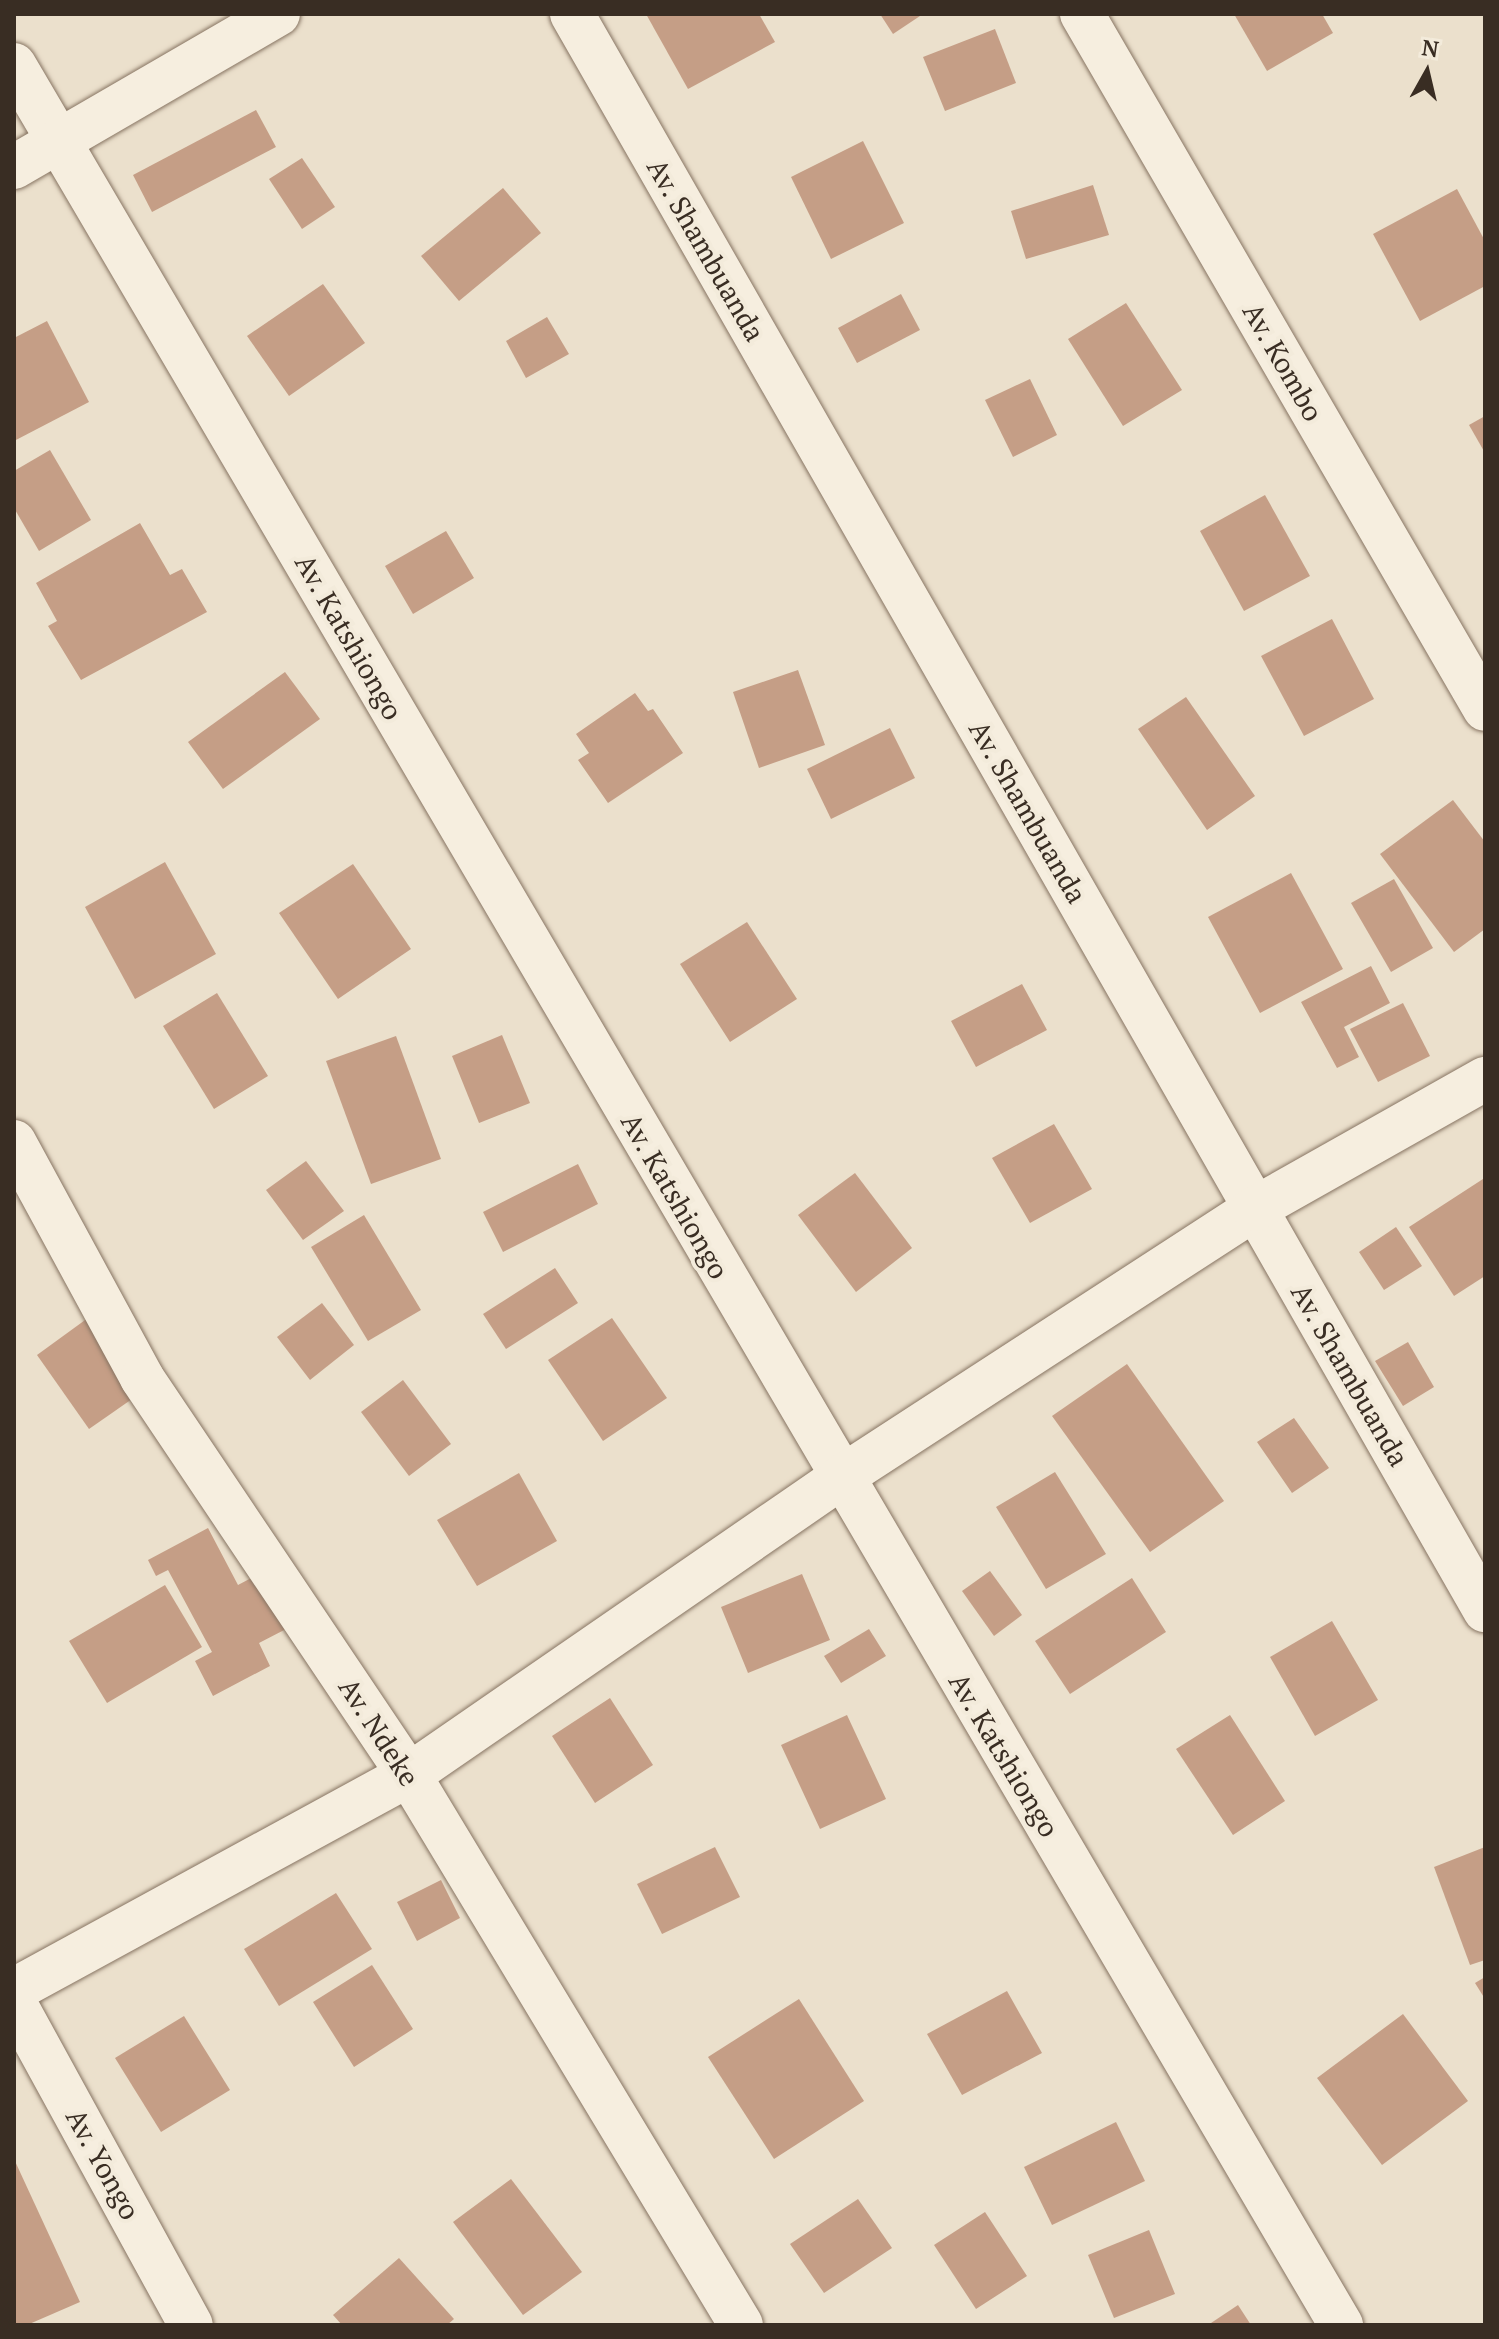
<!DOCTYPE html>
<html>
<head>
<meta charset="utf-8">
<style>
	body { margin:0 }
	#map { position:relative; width:1499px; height:2339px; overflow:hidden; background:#ebe0cc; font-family:"PT Serif",serif }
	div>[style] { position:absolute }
	.building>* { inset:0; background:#c59e86 }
	.roads { filter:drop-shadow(0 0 2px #877462) drop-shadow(0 0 2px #877462) }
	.street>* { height:44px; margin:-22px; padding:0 22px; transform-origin:22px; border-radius:22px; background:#f6eedf }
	span { translate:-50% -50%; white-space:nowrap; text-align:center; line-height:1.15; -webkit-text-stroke:8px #f3ebdb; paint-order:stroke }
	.street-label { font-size:28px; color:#392d23 }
	.frame { position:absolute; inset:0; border:16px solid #392d23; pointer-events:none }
	.north { position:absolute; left:1387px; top:32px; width:80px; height:80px; -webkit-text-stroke:6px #f3ebdb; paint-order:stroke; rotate:8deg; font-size:22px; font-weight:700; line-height:32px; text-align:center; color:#392d23 }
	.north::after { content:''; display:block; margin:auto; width:28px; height:36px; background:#392d23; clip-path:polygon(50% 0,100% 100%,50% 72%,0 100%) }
</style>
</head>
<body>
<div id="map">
	<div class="building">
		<div style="clip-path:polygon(646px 14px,759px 14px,775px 42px,688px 89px)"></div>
		<div style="clip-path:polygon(880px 14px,923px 14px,893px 34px)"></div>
		<div style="clip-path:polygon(1234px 14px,1322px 14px,1333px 33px,1267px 71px)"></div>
		<div style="clip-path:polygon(995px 29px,1016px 83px,945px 111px,923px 57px)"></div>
		<div style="clip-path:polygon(256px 110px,276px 147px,152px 212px,133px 175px)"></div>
		<div style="clip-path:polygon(863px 141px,904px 223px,831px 259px,791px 177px)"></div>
		<div style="clip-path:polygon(302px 158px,335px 207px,302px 229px,269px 179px)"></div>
		<div style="clip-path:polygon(1093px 185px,1109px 235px,1026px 259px,1011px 211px)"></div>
		<div style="clip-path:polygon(503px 188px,541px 233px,459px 301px,421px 256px)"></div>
		<div style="clip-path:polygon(1457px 189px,1485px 241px,1485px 286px,1420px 321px,1373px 234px)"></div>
		<div style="clip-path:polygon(323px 284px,365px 343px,289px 396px,247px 336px)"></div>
		<div style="clip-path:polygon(901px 294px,920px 330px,857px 363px,838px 328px)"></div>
		<div style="clip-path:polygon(1126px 303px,1182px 390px,1123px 426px,1068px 339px)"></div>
		<div style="clip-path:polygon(547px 317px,569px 354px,526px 378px,506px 341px)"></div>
		<div style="clip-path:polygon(47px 321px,89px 402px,14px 441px,14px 338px)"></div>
		<div style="clip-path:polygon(1030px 379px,1057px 435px,1013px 457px,985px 400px)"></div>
		<div style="clip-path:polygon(1485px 416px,1485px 453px,1469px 425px)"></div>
		<div style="clip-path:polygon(50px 450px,91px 520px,39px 551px,14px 508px,14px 471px)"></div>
		<div style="clip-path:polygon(1265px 495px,1310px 576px,1244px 611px,1200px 531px)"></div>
		<div style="clip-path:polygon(140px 523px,170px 575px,182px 569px,207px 612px,81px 680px,48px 626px,57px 621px,36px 583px)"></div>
		<div style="clip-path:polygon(446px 531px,474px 578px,413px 614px,385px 566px)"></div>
		<div style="clip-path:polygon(1332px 619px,1374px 699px,1304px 736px,1261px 656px)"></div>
		<div style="clip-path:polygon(798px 670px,825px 745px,759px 768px,733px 692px)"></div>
		<div style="clip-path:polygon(285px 672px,320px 719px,223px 789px,188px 742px)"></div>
		<div style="clip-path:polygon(635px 693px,648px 711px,653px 709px,683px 753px,608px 803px,578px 760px,589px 753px,576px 734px)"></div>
		<div style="clip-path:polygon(1186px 697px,1255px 796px,1207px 830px,1138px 729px)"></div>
		<div style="clip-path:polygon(890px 728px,915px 778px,831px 819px,807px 769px)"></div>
		<div style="clip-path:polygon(1453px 800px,1485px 842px,1485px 929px,1454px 952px,1380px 854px)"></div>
		<div style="clip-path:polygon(165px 862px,216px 954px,135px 999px,85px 907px)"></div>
		<div style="clip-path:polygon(353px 864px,411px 949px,338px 999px,279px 913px)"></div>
		<div style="clip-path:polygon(1291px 873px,1343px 969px,1260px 1013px,1208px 917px)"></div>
		<div style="clip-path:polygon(1394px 879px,1433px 948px,1391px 972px,1351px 903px)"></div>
		<div style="clip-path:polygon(747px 922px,797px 999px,730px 1042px,680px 964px)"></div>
		<div style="clip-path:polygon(1371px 966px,1390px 1003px,1344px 1027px,1359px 1057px,1337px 1068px,1301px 1002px)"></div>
		<div style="clip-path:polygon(1022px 984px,1047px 1030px,976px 1067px,951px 1021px)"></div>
		<div style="clip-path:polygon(217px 993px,268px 1076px,214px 1109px,163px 1026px)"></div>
		<div style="clip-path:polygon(1403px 1003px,1430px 1056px,1378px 1082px,1350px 1029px)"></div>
		<div style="clip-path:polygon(502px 1035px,530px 1103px,479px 1123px,452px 1056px)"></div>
		<div style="clip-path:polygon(396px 1036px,441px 1159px,371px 1184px,326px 1061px)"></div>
		<div style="clip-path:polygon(1054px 1124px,1092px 1189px,1030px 1223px,992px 1158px)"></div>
		<div style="clip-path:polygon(306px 1161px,344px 1211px,303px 1240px,266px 1190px)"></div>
		<div style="clip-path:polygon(578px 1164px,598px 1204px,503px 1252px,483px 1212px)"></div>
		<div style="clip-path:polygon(855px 1173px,912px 1248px,856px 1292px,798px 1215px)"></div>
		<div style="clip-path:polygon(1483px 1179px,1485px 1276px,1454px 1296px,1409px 1227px)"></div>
		<div style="clip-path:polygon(364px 1215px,421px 1310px,368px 1341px,311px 1247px)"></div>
		<div style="clip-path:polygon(1396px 1227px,1422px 1266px,1384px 1290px,1359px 1252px)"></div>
		<div style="clip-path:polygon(555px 1268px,578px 1303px,506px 1349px,483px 1314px)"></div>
		<div style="clip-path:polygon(322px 1303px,354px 1345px,310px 1380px,277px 1337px)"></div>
		<div style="clip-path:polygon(92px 1315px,145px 1390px,89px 1429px,37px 1355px)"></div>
		<div style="clip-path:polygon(612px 1318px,667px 1398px,603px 1441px,548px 1360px)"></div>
		<div style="clip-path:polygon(1408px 1342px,1434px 1387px,1403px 1406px,1375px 1361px)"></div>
		<div style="clip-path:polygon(1127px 1364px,1224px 1501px,1150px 1552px,1052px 1416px)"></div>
		<div style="clip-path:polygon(403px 1380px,451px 1444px,409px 1476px,361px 1412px)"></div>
		<div style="clip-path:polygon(1294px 1418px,1329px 1468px,1292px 1493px,1257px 1442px)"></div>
		<div style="clip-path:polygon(1055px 1472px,1106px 1554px,1046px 1589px,996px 1507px)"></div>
		<div style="clip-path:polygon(519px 1473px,557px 1541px,477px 1586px,437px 1520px)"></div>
		<div style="clip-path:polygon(208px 1528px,238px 1585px,259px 1574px,288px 1628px,259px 1643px,270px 1666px,213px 1696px,195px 1661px,212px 1652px,168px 1570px,156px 1576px,148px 1560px)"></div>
		<div style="clip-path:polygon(990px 1571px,1022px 1615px,994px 1636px,962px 1591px)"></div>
		<div style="clip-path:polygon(802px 1574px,830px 1640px,748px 1673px,721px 1607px)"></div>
		<div style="clip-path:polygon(1132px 1578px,1166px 1632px,1070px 1694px,1035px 1641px)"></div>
		<div style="clip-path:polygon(165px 1585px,202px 1647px,107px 1703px,69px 1641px)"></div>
		<div style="clip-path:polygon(1332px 1621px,1378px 1700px,1315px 1736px,1270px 1657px)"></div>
		<div style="clip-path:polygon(869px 1629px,886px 1656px,841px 1683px,824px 1656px)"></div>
		<div style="clip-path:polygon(610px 1698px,653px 1765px,595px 1803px,552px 1736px)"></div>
		<div style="clip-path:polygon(847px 1715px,886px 1799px,820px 1829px,781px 1745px)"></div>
		<div style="clip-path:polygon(1230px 1715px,1285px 1801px,1233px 1835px,1176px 1749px)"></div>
		<div style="clip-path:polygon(715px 1847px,740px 1897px,662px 1934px,637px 1884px)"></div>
		<div style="clip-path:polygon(1485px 1847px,1485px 1960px,1470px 1965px,1434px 1867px)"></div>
		<div style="clip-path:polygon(441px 1880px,460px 1918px,417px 1941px,397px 1902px)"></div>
		<div style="clip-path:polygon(336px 1893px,372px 1949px,279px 2006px,244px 1949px)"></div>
		<div style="clip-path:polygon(372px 1965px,413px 2029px,354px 2067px,313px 2002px)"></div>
		<div style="clip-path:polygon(1485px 1977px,1485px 1999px,1475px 1983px)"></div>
		<div style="clip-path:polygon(1007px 1991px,1042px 2053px,962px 2095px,927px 2034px)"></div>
		<div style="clip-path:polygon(799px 1999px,864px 2101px,774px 2159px,708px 2057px)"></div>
		<div style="clip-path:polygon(1403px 2014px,1468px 2101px,1382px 2165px,1317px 2078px)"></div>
		<div style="clip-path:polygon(184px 2016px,230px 2090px,161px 2132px,115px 2058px)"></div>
		<div style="clip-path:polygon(1116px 2122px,1145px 2181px,1052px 2225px,1024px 2167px)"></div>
		<div style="clip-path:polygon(14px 2159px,80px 2302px,27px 2325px,14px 2325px)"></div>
		<div style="clip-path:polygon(511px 2179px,582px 2272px,523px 2315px,453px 2222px)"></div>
		<div style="clip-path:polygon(858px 2199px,892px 2248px,824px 2293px,790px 2244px)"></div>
		<div style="clip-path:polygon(985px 2212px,1027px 2276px,976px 2309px,934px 2245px)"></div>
		<div style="clip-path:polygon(1149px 2230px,1175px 2294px,1114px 2318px,1088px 2255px)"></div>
		<div style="clip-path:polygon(399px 2258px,454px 2319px,447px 2325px,342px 2325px,333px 2315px)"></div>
		<div style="clip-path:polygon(1238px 2305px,1251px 2325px,1208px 2325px)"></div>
	</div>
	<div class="roads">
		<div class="street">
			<div style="left:572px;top:14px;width:1839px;rotate:60.23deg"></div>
			<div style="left:1082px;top:14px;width:803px;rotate:59.89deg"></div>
			<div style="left:14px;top:65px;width:2621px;rotate:59.58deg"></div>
			<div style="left:14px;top:167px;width:305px;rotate:-30.1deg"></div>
			<div style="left:14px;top:1142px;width:268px;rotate:61.5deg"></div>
			<div style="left:142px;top:1378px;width:478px;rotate:56.1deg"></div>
			<div style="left:409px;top:1775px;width:642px;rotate:58.88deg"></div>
			<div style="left:14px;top:1990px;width:450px;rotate:-28.6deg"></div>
			<div style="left:409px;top:1775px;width:523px;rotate:-34.57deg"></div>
			<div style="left:840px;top:1478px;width:494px;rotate:-33deg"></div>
			<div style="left:1254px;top:1209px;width:265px;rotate:-29.4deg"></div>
			<div style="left:14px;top:2002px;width:368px;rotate:61.3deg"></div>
		</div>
	</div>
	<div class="street-label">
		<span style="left:706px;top:250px;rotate:60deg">Av. Shambuanda</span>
		<span style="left:1283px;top:362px;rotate:60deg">Av. Kombo</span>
		<span style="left:349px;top:637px;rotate:60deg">Av. Katshiongo</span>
		<span style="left:1028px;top:812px;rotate:60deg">Av. Shambuanda</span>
		<span style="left:675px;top:1196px;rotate:60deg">Av. Katshiongo</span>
		<span style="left:1350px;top:1375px;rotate:60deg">Av. Shambuanda</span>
		<span style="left:379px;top:1732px;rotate:57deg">Av. Ndeke</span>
		<span style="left:1004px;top:1755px;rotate:59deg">Av. Katshiongo</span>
		<span style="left:103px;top:2164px;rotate:61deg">Av. Yongo</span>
	</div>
	<div class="frame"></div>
	<div class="north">N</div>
</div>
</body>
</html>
